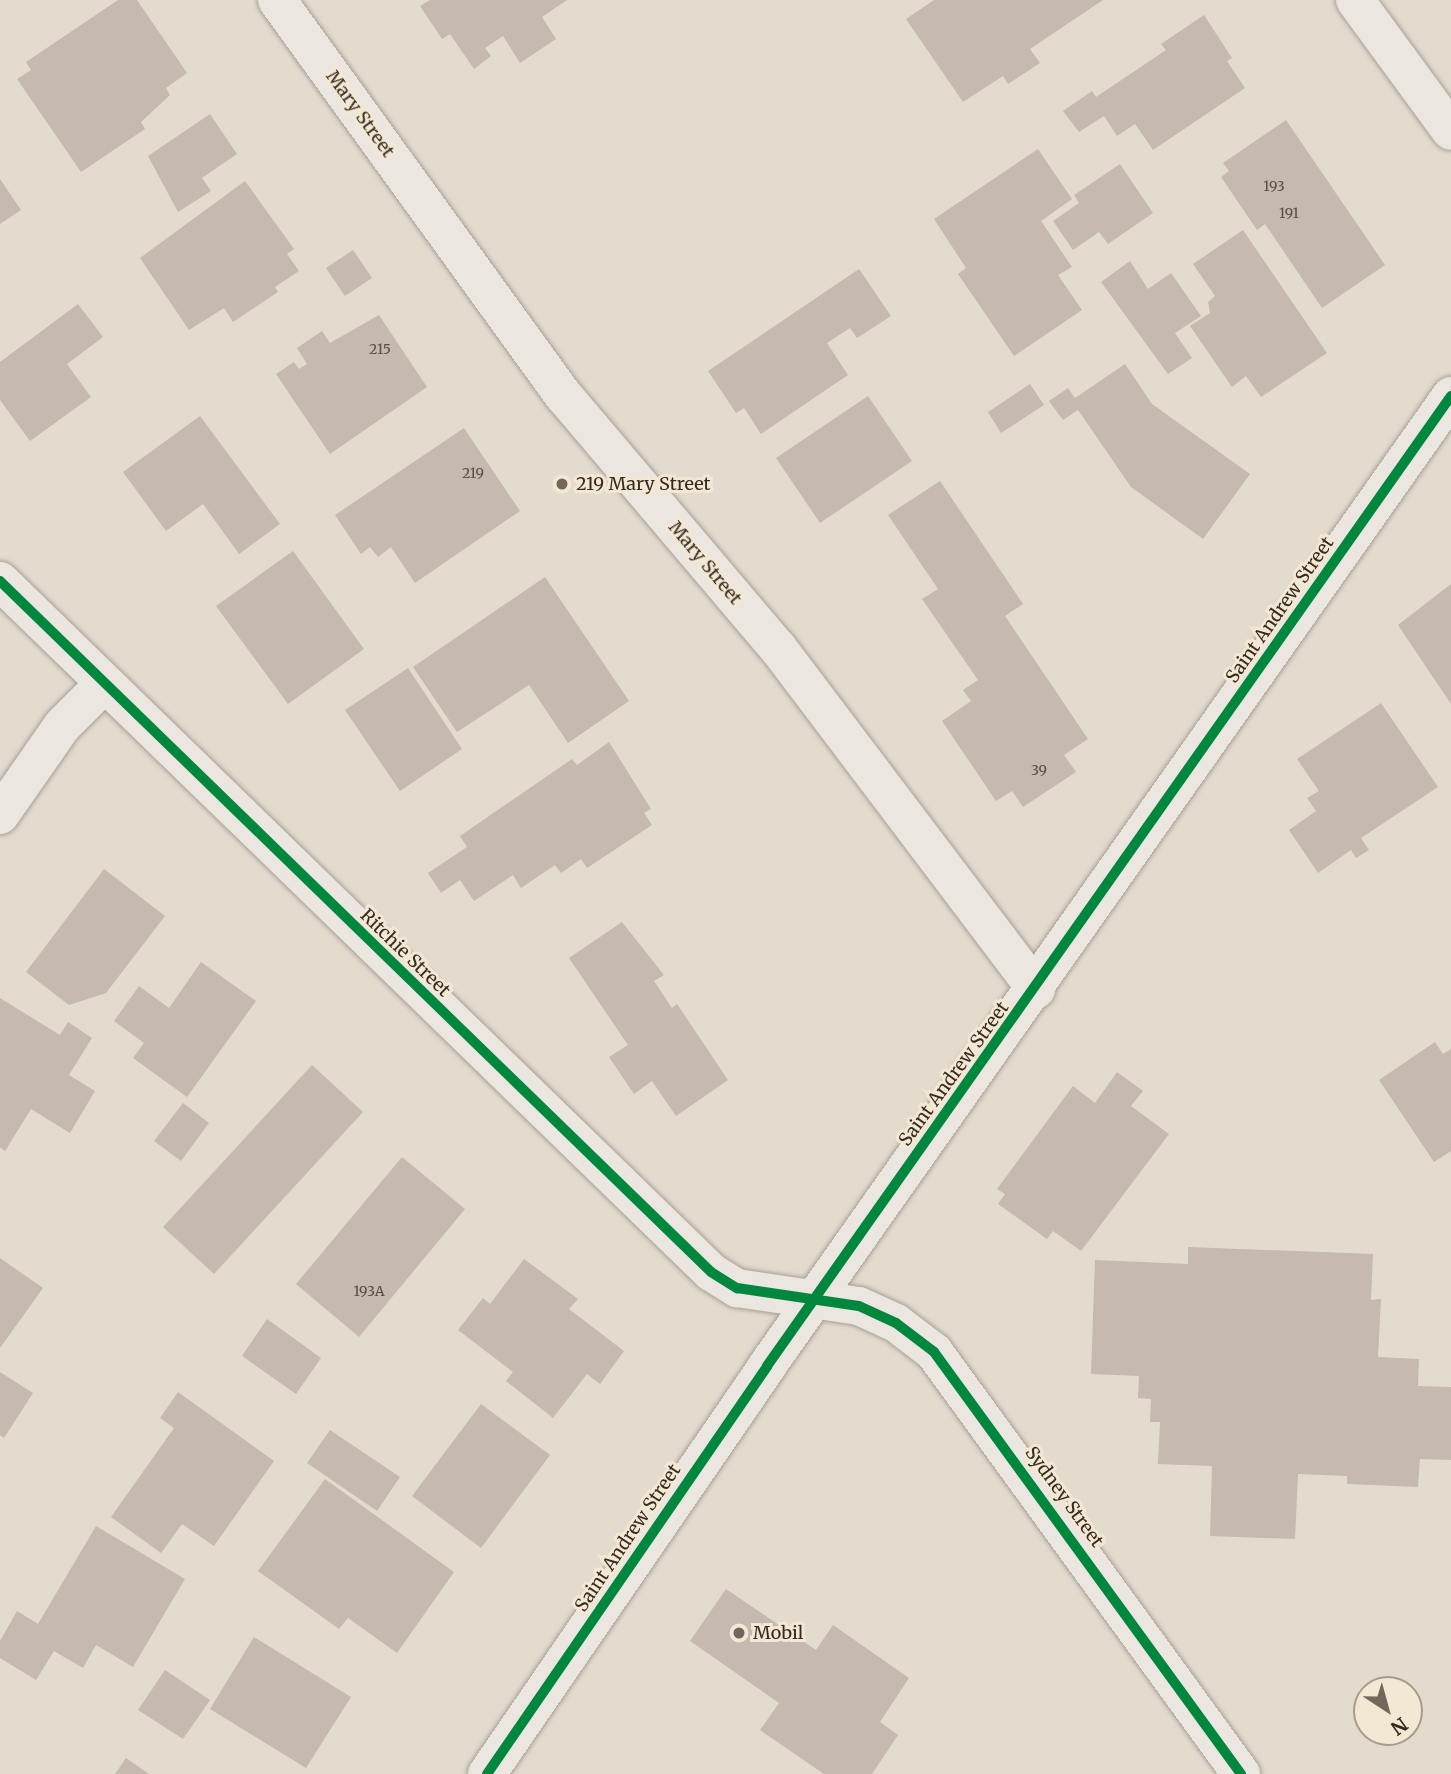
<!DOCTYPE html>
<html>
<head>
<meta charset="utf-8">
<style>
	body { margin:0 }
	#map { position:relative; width:1451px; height:1774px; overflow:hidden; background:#e3dbcd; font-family:Merriweather,serif }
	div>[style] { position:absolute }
	.building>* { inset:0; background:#c6b9af }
	.roads { filter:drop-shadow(0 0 2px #a8a097) drop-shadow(0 0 2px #a8a097) }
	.minor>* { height:38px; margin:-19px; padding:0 19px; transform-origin:19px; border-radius:19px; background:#ebe6df }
	.cycleway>* { height:10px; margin:-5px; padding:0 5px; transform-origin:5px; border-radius:5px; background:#00873e }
	.dots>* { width:19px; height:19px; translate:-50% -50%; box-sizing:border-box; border:4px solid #f3e8d4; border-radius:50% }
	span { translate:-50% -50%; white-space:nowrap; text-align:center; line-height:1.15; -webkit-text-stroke:6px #f3e8d4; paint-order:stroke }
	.number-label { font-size:14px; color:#5a4d43 }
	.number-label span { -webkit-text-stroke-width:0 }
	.street-label { font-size:18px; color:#36291f }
	.poi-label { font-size:18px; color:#36291f }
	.left { translate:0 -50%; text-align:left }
	.north { position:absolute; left:1353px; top:1676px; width:70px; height:70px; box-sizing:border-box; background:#f3e8d4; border:2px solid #a79c8c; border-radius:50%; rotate:144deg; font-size:19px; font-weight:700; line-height:28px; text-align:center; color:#36291f }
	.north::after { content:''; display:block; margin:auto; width:24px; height:32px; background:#73675c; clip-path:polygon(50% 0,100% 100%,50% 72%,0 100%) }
</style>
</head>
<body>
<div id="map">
	<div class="building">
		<div style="clip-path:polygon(118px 0,137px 0,187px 73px,166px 88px,170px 95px,141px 122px,145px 129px,81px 172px,17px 79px,31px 70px,26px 62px)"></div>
		<div style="clip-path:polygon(430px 0,567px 0,542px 17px,556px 39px,520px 63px,503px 36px,485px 48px,491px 56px,474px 69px,450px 34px,442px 39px,420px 6px)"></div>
		<div style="clip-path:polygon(934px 0,1103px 0,1030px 49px,1040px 63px,1008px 84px,1003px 76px,963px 102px,906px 19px)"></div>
		<div style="clip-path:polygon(1204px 15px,1232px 58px,1227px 61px,1245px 88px,1153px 150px,1135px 124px,1117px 136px,1104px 116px,1079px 132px,1063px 111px,1092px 91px,1096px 97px,1166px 50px,1161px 44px)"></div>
		<div style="clip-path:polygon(210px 114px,237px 154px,202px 178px,211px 191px,178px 212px,148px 156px)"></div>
		<div style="clip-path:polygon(1286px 120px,1385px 265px,1322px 308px,1265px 224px,1257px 230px,1221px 177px,1229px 171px,1223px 163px)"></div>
		<div style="clip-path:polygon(1038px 149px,1072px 199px,1041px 221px,1072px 267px,1058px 275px,1082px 310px,1014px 356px,958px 274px,966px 268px,934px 219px)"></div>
		<div style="clip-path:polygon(1120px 164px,1153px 213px,1108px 244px,1099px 232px,1073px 250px,1053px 221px,1079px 203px,1074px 195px)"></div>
		<div style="clip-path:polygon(0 179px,21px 210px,0 224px)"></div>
		<div style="clip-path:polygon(245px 181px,294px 249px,287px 254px,299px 271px,275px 287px,278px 292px,233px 322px,224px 308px,189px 330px,140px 258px)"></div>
		<div style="clip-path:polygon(1243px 230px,1327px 353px,1261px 397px,1246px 376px,1232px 387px,1190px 326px,1210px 313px,1208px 302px,1215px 296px,1193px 264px)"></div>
		<div style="clip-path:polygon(353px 250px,372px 278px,345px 296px,326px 268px)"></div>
		<div style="clip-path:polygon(1130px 261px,1148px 289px,1171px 273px,1201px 316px,1175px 333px,1192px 358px,1168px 374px,1101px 282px)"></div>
		<div style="clip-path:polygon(859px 269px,891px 316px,857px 338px,850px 328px,827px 343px,848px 375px,761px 434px,744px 408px,736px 413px,708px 371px)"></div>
		<div style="clip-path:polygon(78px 304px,103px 337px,67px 364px,91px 397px,30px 441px,0 400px,0 362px)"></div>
		<div style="clip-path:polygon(379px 315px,427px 387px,330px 454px,276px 374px,294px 362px,299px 369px,307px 364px,297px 348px,322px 331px,330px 343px)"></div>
		<div style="clip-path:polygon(1125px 364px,1152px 404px,1250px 474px,1203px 539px,1131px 487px,1078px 410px,1063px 420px,1049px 401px,1068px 388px,1075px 398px)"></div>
		<div style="clip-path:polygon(1030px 384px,1044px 405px,1001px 433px,988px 412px)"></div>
		<div style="clip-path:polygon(868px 396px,912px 461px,820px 523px,776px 458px)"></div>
		<div style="clip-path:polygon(200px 416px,280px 524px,239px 554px,203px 504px,166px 531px,123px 472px)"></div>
		<div style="clip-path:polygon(464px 428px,520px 511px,415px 583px,391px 547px,378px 557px,370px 547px,361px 554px,335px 515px)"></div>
		<div style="clip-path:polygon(940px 481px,1023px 604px,1005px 616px,1088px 739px,1064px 755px,1076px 772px,1023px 807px,1012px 791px,996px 801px,942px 721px,971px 701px,963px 690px,978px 680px,922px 599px,938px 589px,888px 515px)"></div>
		<div style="clip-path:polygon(293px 551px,364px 649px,288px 704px,216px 606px)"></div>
		<div style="clip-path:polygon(545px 577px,629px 701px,568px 743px,529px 685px,457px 732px,413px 667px)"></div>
		<div style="clip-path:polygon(1451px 584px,1451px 704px,1398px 625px)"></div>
		<div style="clip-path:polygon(408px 668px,462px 749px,400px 791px,345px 710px)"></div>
		<div style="clip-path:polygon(1381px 703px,1438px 787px,1361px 838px,1369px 850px,1356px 858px,1351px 850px,1318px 873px,1289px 830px,1316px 811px,1307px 798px,1319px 791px,1297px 759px)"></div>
		<div style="clip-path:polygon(609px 742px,651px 809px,644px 813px,652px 825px,587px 868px,581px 859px,561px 873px,555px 865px,521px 888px,513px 875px,474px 901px,460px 880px,441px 893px,428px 873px,467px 847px,460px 836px,572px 759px,577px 765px)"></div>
		<div style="clip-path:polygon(104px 869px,165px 916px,106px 993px,69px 1005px,26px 972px)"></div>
		<div style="clip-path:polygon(622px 922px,664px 975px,654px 981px,672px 1008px,677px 1004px,728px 1080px,676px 1116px,652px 1081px,634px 1094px,609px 1057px,628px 1045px,569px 958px)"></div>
		<div style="clip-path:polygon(201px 962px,256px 1001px,187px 1097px,133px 1058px,144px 1043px,114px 1021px,139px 986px,169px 1008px)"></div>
		<div style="clip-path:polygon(0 998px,60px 1035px,68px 1022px,92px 1038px,69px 1075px,95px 1091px,70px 1133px,31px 1109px,5px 1151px,0 1147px)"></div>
		<div style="clip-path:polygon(1435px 1042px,1443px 1054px,1451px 1049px,1451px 1151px,1434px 1162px,1379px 1080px)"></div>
		<div style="clip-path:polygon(312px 1065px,363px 1112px,214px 1274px,163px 1227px)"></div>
		<div style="clip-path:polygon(1117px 1072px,1143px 1091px,1131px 1106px,1169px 1134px,1081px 1251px,1053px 1231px,1047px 1239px,998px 1204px,1005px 1194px,997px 1189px,1073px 1086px,1095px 1103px)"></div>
		<div style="clip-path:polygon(183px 1103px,209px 1123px,181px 1161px,154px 1141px)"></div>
		<div style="clip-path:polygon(402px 1157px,465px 1209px,359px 1337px,296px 1284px)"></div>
		<div style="clip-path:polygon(1188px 1247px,1373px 1254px,1371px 1300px,1381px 1299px,1378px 1357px,1419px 1359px,1418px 1386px,1451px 1387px,1451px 1460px,1420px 1459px,1418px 1487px,1347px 1484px,1347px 1476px,1298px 1474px,1295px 1539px,1210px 1536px,1212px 1466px,1158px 1464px,1160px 1422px,1150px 1422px,1151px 1399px,1138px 1398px,1139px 1376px,1091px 1374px,1095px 1260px,1188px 1264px)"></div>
		<div style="clip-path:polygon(0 1258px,43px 1288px,0 1348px)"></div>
		<div style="clip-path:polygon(524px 1259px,578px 1299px,569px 1309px,624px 1351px,600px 1384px,587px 1374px,553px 1418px,506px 1381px,513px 1372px,458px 1330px,483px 1298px,490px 1304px)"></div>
		<div style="clip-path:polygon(267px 1319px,321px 1358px,296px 1394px,242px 1356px)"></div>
		<div style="clip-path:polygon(0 1372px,33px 1393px,4px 1438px,0 1435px)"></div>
		<div style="clip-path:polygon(178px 1392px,274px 1461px,214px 1546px,182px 1524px,161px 1553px,111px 1517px,174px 1428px,160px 1418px)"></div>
		<div style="clip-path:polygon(481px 1404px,550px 1455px,481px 1548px,412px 1496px)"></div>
		<div style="clip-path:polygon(330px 1430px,400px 1477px,377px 1511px,307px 1463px)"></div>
		<div style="clip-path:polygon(325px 1479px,454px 1572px,397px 1653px,348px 1618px,339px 1629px,258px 1571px)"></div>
		<div style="clip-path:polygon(96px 1526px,185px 1579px,133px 1667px,96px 1645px,83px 1668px,54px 1651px,36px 1680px,0 1658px,0 1641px,17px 1611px,38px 1624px)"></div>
		<div style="clip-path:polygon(726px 1589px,816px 1650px,833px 1625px,909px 1678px,880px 1722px,898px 1735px,872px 1774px,824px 1774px,760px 1730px,779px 1703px,690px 1641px)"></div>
		<div style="clip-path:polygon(254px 1637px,351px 1697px,306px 1768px,210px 1709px)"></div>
		<div style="clip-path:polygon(165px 1670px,210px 1700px,183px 1739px,138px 1710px)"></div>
		<div style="clip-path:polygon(126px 1758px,149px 1774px,115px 1774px)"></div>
	</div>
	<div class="roads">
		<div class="minor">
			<div style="left:277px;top:0;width:489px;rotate:54.1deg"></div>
			<div style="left:564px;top:396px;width:331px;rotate:49.7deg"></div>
			<div style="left:778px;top:648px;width:428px;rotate:52.9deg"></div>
			<div style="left:1355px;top:0;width:162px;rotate:53.8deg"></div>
			<div style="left:0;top:581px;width:991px;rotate:44.18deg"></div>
			<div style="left:711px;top:1272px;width:31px;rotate:32deg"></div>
			<div style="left:737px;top:1288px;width:123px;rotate:8.4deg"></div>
			<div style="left:859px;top:1306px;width:41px;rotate:24.7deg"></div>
			<div style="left:896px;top:1323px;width:48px;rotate:37.3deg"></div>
			<div style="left:934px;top:1352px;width:522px;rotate:53.96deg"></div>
			<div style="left:0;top:815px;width:108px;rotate:-55.1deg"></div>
			<div style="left:62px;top:726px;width:58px;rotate:-45deg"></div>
			<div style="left:487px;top:1774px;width:495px;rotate:-55.5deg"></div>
			<div style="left:767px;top:1366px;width:1187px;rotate:-54.81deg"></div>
		</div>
	</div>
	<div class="cycleway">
		<div style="left:0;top:581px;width:991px;rotate:44.18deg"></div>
		<div style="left:711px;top:1272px;width:31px;rotate:32deg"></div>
		<div style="left:737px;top:1288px;width:123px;rotate:8.4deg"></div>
		<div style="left:859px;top:1306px;width:41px;rotate:24.7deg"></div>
		<div style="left:896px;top:1323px;width:48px;rotate:37.3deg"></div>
		<div style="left:934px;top:1352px;width:522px;rotate:53.96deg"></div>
		<div style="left:487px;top:1774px;width:495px;rotate:-55.5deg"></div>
		<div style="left:767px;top:1366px;width:1187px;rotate:-54.81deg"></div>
	</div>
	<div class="dots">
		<div style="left:562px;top:484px;background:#73675c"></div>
		<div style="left:739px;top:1633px;background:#73675c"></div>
	</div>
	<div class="number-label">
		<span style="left:1274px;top:186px">193</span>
		<span style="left:1289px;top:213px">191</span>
		<span style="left:380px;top:349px">215</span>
		<span style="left:473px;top:473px">219</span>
		<span style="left:1039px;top:770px">39</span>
		<span style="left:369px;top:1291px">193A</span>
	</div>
	<div class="street-label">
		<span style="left:360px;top:114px;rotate:54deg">Mary Street</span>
		<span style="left:705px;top:563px;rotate:50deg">Mary Street</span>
		<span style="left:1280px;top:610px;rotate:-55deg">Saint Andrew Street</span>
		<span style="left:405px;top:953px;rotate:44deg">Ritchie Street</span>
		<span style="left:954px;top:1074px;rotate:-54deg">Saint Andrew Street</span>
		<span style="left:1064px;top:1497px;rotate:54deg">Sydney Street</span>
		<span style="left:628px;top:1538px;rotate:-56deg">Saint Andrew Street</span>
	</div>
	<div class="poi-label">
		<span class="left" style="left:576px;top:484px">219 Mary Street</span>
		<span class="left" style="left:753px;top:1633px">Mobil</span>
	</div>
	<div class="north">N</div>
</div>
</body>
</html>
